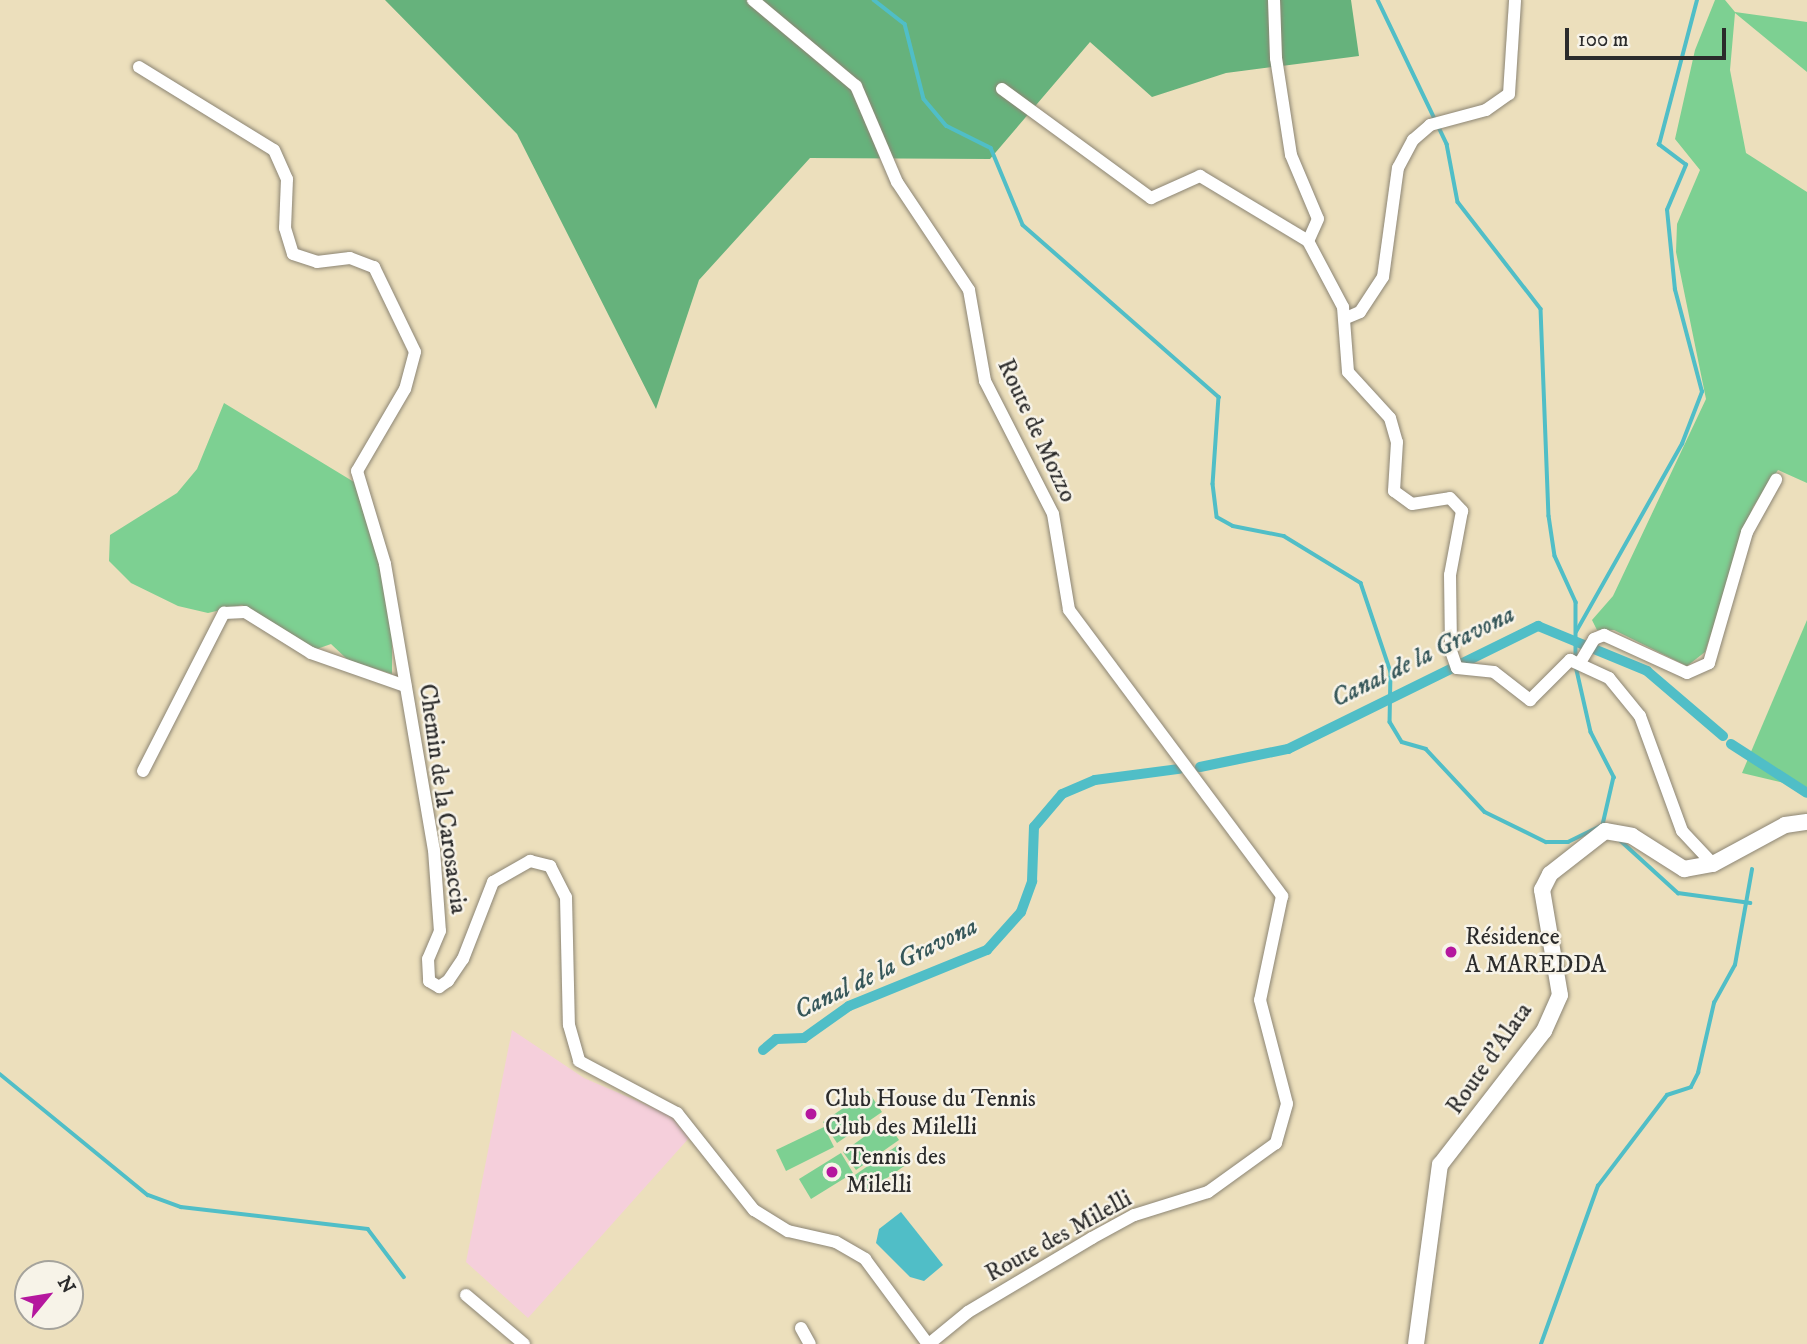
<!DOCTYPE html>
<html>
<head>
<meta charset="utf-8">
<style>
	body { margin:0 }
	#map { position:relative; width:1807px; height:1344px; overflow:hidden; background:#ecdfbc; font-family:"IM FELL DW Pica",serif }
	div>[style] { position:absolute }
	.built>* { inset:0; background:#f5cfdb }
	.green>* { inset:0; background:#7dd092 }
	.forest>* { inset:0; background:#66b27c }
	.water>* { inset:0; background:#50bec7 }
	.stream>* { height:3.5px; margin:-1.75px; padding:0 1.75px; transform-origin:1.75px; border-radius:1.75px; background:#50bec7 }
	.canal>* { height:10px; margin:-5px; padding:0 5px; transform-origin:5px; border-radius:5px; background:#50bec7 }
	.roads { filter:drop-shadow(0 0 2px #8c8574) drop-shadow(0 0 2px #8c8574) }
	.minor>* { height:12px; margin:-6px; padding:0 6px; transform-origin:6px; border-radius:6px; background:#fff }
	.tertiary>* { height:16px; margin:-8px; padding:0 8px; transform-origin:8px; border-radius:8px; background:#fff }
	.dots>* { width:19px; height:19px; translate:-50% -50%; box-sizing:border-box; border:4px solid #f7f3e8; border-radius:50% }
	span { translate:-50% -50%; white-space:nowrap; text-align:center; line-height:1.15; -webkit-text-stroke:5px #f7f3e8; paint-order:stroke }
	.street-label { font-size:24px; color:#2b2b2b }
	.poi-label { font-size:24px; color:#2b2b2b }
	.left { translate:0 -50%; text-align:left }
	.water-label { font-size:26px; color:#36575a; font-style:italic }
	.north { position:absolute; left:14px; top:1260px; width:70px; height:70px; box-sizing:border-box; background:#f7f3e8; border:2px solid #a5a39c; border-radius:50%; rotate:60deg; font-size:19px; font-weight:700; line-height:28px; text-align:center; color:#2b2b2b }
	.north::after { content:''; display:block; margin:auto; width:24px; height:32px; background:#b5179e; clip-path:polygon(50% 0,100% 100%,50% 72%,0 100%) }
	.scale { position:absolute; left:1565px; top:28px; width:161px; height:32px; box-sizing:border-box; border:4px solid #2b2b2b; border-top:0; padding-left:9px; font-size:21px; line-height:24px; white-space:nowrap; color:#2b2b2b; -webkit-text-stroke:5px #f7f3e8; paint-order:stroke }
</style>
</head>
<body>
<div id="map">
	<div class="built">
		<div style="clip-path:polygon(512px 1030px,584px 1078px,670px 1115px,689px 1138px,528px 1318px,466px 1262px)"></div>
	</div>
	<div class="green">
		<div style="clip-path:polygon(1715px 0,1725px 0,1735px 12px,1807px 22px,1807px 72px,1735px 13px,1730px 70px,1746px 153px,1807px 192px,1807px 483px,1778px 470px,1753px 507px,1705px 652px,1687px 666px,1614px 630px,1597px 630px,1592px 620px,1613px 596px,1706px 399px,1676px 252px,1677px 224px,1700px 170px,1675px 139px,1695px 50px)"></div>
		<div style="clip-path:polygon(224px 403px,354px 482px,381px 565px,392px 624px,392px 674px,348px 660px,331px 644px,314px 650px,242px 605px,208px 613px,178px 606px,131px 583px,109px 561px,110px 535px,177px 493px,197px 469px)"></div>
		<div style="clip-path:polygon(1807px 620px,1807px 787px,1806px 788px,1742px 773px)"></div>
		<div style="clip-path:polygon(868px 1091px,882px 1112px,837px 1143px,823px 1122px)"></div>
		<div style="clip-path:polygon(886px 1121px,899px 1140px,856px 1170px,843px 1152px)"></div>
		<div style="clip-path:polygon(824px 1127px,834px 1147px,786px 1171px,776px 1150px)"></div>
		<div style="clip-path:polygon(898px 1145px,910px 1162px,864px 1194px,852px 1177px)"></div>
		<div style="clip-path:polygon(841px 1153px,853px 1173px,811px 1199px,799px 1179px)"></div>
	</div>
	<div class="forest">
		<div style="clip-path:polygon(385px 0,1351px 0,1359px 56px,1226px 73px,1152px 97px,1090px 42px,990px 159px,810px 158px,699px 280px,656px 409px,517px 134px)"></div>
	</div>
	<div class="water">
		<div style="clip-path:polygon(901px 1212px,943px 1265px,924px 1281px,910px 1277px,876px 1243px,879px 1229px)"></div>
	</div>
	<div class="stream">
		<div style="left:874px;top:0;width:39px;rotate:38deg"></div>
		<div style="left:905px;top:24px;width:77px;rotate:75.8deg"></div>
		<div style="left:924px;top:99px;width:35px;rotate:50deg"></div>
		<div style="left:947px;top:126px;width:49px;rotate:26.6deg"></div>
		<div style="left:991px;top:148px;width:83px;rotate:67.4deg"></div>
		<div style="left:1023px;top:225px;width:261px;rotate:41.3deg"></div>
		<div style="left:1219px;top:397px;width:87px;rotate:93.9deg"></div>
		<div style="left:1213px;top:484px;width:33px;rotate:83deg"></div>
		<div style="left:1217px;top:517px;width:18px;rotate:29deg"></div>
		<div style="left:1233px;top:526px;width:52px;rotate:11.1deg"></div>
		<div style="left:1284px;top:536px;width:90px;rotate:31.4deg"></div>
		<div style="left:1361px;top:583px;width:94px;rotate:71.4deg"></div>
		<div style="left:1391px;top:672px;width:50px;rotate:91.1deg"></div>
		<div style="left:1390px;top:722px;width:23px;rotate:59deg"></div>
		<div style="left:1402px;top:742px;width:25px;rotate:16deg"></div>
		<div style="left:1426px;top:749px;width:86px;rotate:46.9deg"></div>
		<div style="left:1485px;top:812px;width:68px;rotate:26.2deg"></div>
		<div style="left:1546px;top:842px;width:22px"></div>
		<div style="left:1568px;top:842px;width:37px;rotate:-26deg"></div>
		<div style="left:1378px;top:0;width:160px;rotate:64.4deg"></div>
		<div style="left:1447px;top:144px;width:59px;rotate:79.3deg"></div>
		<div style="left:1458px;top:202px;width:135px;rotate:52.2deg"></div>
		<div style="left:1541px;top:309px;width:207px;rotate:87.8deg"></div>
		<div style="left:1549px;top:516px;width:40px;rotate:81.5deg"></div>
		<div style="left:1555px;top:556px;width:51px;rotate:65.5deg"></div>
		<div style="left:1576px;top:602px;width:56px;rotate:90deg"></div>
		<div style="left:1576px;top:632px;width:216px;rotate:-60.6deg"></div>
		<div style="left:1682px;top:444px;width:56px;rotate:-69deg"></div>
		<div style="left:1702px;top:392px;width:106px;rotate:-104.8deg"></div>
		<div style="left:1675px;top:290px;width:80px;rotate:-95.7deg"></div>
		<div style="left:1667px;top:210px;width:49px;rotate:-67.1deg"></div>
		<div style="left:1686px;top:165px;width:34px;rotate:-143deg"></div>
		<div style="left:1659px;top:145px;width:150px;rotate:-75.3deg"></div>
		<div style="left:1576px;top:666px;width:68px;rotate:77.2deg"></div>
		<div style="left:1591px;top:732px;width:51px;rotate:62.9deg"></div>
		<div style="left:1614px;top:777px;width:49px;rotate:102.9deg"></div>
		<div style="left:1620px;top:840px;width:79px;rotate:42.4deg"></div>
		<div style="left:1678px;top:893px;width:73px;rotate:7.9deg"></div>
		<div style="left:0;top:1074px;width:191px;rotate:39.3deg"></div>
		<div style="left:148px;top:1195px;width:35px;rotate:20deg"></div>
		<div style="left:181px;top:1207px;width:188px;rotate:6.7deg"></div>
		<div style="left:368px;top:1229px;width:60px;rotate:53.1deg"></div>
		<div style="left:1541px;top:1344px;width:168px;rotate:-70.2deg"></div>
		<div style="left:1598px;top:1186px;width:114px;rotate:-52.8deg"></div>
		<div style="left:1667px;top:1095px;width:25px;rotate:-18deg"></div>
		<div style="left:1691px;top:1087px;width:16px;rotate:-63deg"></div>
		<div style="left:1698px;top:1073px;width:72px;rotate:-77.1deg"></div>
		<div style="left:1714px;top:1003px;width:43px;rotate:-61.1deg"></div>
		<div style="left:1735px;top:965px;width:97px;rotate:-79.9deg"></div>
	</div>
	<div class="canal">
		<div style="left:1731px;top:744px;width:90px;rotate:32.8deg"></div>
		<div style="left:1200px;top:767px;width:90px;rotate:-11.6deg"></div>
		<div style="left:1288px;top:749px;width:279px;rotate:-26.2deg"></div>
		<div style="left:1538px;top:626px;width:118px;rotate:22.4deg"></div>
		<div style="left:1647px;top:671px;width:100px;rotate:40.5deg"></div>
		<div style="left:763px;top:1050px;width:17px;rotate:-40deg"></div>
		<div style="left:776px;top:1039px;width:28px;rotate:-2deg"></div>
		<div style="left:804px;top:1038px;width:55px;rotate:-35.4deg"></div>
		<div style="left:849px;top:1006px;width:149px;rotate:-22.1deg"></div>
		<div style="left:987px;top:950px;width:51px;rotate:-48.2deg"></div>
		<div style="left:1021px;top:912px;width:33px;rotate:-70deg"></div>
		<div style="left:1032px;top:881px;width:54px;rotate:-87.9deg"></div>
		<div style="left:1034px;top:827px;width:43px;rotate:-49.7deg"></div>
		<div style="left:1062px;top:794px;width:36px;rotate:-23deg"></div>
		<div style="left:1095px;top:780px;width:85px;rotate:-7.5deg"></div>
	</div>
	<div class="roads">
		<div class="minor">
			<div style="left:753px;top:0;width:134px;rotate:39.9deg"></div>
			<div style="left:856px;top:86px;width:104px;rotate:66.9deg"></div>
			<div style="left:897px;top:182px;width:130px;rotate:56.3deg"></div>
			<div style="left:969px;top:290px;width:92px;rotate:80deg"></div>
			<div style="left:985px;top:381px;width:149px;rotate:62.9deg"></div>
			<div style="left:1053px;top:514px;width:97px;rotate:80.5deg"></div>
			<div style="left:1069px;top:610px;width:357px;rotate:53.3deg"></div>
			<div style="left:1282px;top:896px;width:106px;rotate:101.9deg"></div>
			<div style="left:1260px;top:1000px;width:107px;rotate:75.4deg"></div>
			<div style="left:1287px;top:1104px;width:41px;rotate:105.8deg"></div>
			<div style="left:1276px;top:1143px;width:84px;rotate:144.2deg"></div>
			<div style="left:1208px;top:1192px;width:77px;rotate:162.7deg"></div>
			<div style="left:1134px;top:1215px;width:48px;rotate:151.3deg"></div>
			<div style="left:1092px;top:1238px;width:144px;rotate:149.2deg"></div>
			<div style="left:968px;top:1312px;width:50px;rotate:140.6deg"></div>
			<div style="left:1274px;top:0;width:58px;rotate:88deg"></div>
			<div style="left:1276px;top:58px;width:98px;rotate:81.2deg"></div>
			<div style="left:1291px;top:155px;width:69px;rotate:67.1deg"></div>
			<div style="left:1318px;top:219px;width:24px;rotate:114deg"></div>
			<div style="left:1308px;top:241px;width:75px;rotate:62.1deg"></div>
			<div style="left:1343px;top:307px;width:65px;rotate:85.6deg"></div>
			<div style="left:1348px;top:372px;width:62px;rotate:47.6deg"></div>
			<div style="left:1390px;top:418px;width:25px;rotate:74deg"></div>
			<div style="left:1397px;top:442px;width:49px;rotate:93.5deg"></div>
			<div style="left:1394px;top:491px;width:22px;rotate:36deg"></div>
			<div style="left:1412px;top:504px;width:38px;rotate:-9deg"></div>
			<div style="left:1450px;top:498px;width:18px;rotate:47deg"></div>
			<div style="left:1462px;top:511px;width:65px;rotate:100.6deg"></div>
			<div style="left:1450px;top:575px;width:76px;rotate:89.2deg"></div>
			<div style="left:1451px;top:651px;width:18px;rotate:71deg"></div>
			<div style="left:1457px;top:668px;width:37px;rotate:6deg"></div>
			<div style="left:1494px;top:672px;width:46px;rotate:37.9deg"></div>
			<div style="left:1530px;top:700px;width:57px;rotate:-45deg"></div>
			<div style="left:1570px;top:660px;width:43px;rotate:24.8deg"></div>
			<div style="left:1609px;top:678px;width:49px;rotate:50.8deg"></div>
			<div style="left:1640px;top:716px;width:122px;rotate:69.9deg"></div>
			<div style="left:1682px;top:831px;width:45px;rotate:46.8deg"></div>
			<div style="left:139px;top:67px;width:158px;rotate:31.6deg"></div>
			<div style="left:274px;top:150px;width:32px;rotate:66deg"></div>
			<div style="left:287px;top:179px;width:49px;rotate:92.3deg"></div>
			<div style="left:285px;top:228px;width:27px;rotate:73deg"></div>
			<div style="left:293px;top:254px;width:25px;rotate:18deg"></div>
			<div style="left:317px;top:262px;width:33px;rotate:-7deg"></div>
			<div style="left:350px;top:258px;width:26px;rotate:21deg"></div>
			<div style="left:374px;top:267px;width:94px;rotate:64.2deg"></div>
			<div style="left:415px;top:352px;width:38px;rotate:105deg"></div>
			<div style="left:405px;top:389px;width:95px;rotate:120.3deg"></div>
			<div style="left:357px;top:471px;width:97px;rotate:73.2deg"></div>
			<div style="left:385px;top:564px;width:290px;rotate:80.3deg"></div>
			<div style="left:434px;top:850px;width:81px;rotate:85.8deg"></div>
			<div style="left:440px;top:931px;width:30px;rotate:113deg"></div>
			<div style="left:428px;top:959px;width:22px;rotate:87deg"></div>
			<div style="left:429px;top:981px;width:12px;rotate:31deg"></div>
			<div style="left:439px;top:987px;width:11px;rotate:-34deg"></div>
			<div style="left:448px;top:981px;width:27px;rotate:-56deg"></div>
			<div style="left:463px;top:959px;width:83px;rotate:-68.7deg"></div>
			<div style="left:493px;top:882px;width:43px;rotate:-29.6deg"></div>
			<div style="left:530px;top:861px;width:21px;rotate:14deg"></div>
			<div style="left:550px;top:866px;width:35px;rotate:63deg"></div>
			<div style="left:566px;top:897px;width:128px;rotate:88.7deg"></div>
			<div style="left:569px;top:1025px;width:37px;rotate:74deg"></div>
			<div style="left:579px;top:1061px;width:111px;rotate:28deg"></div>
			<div style="left:677px;top:1113px;width:124px;rotate:51.6deg"></div>
			<div style="left:754px;top:1210px;width:40px;rotate:32deg"></div>
			<div style="left:788px;top:1231px;width:49px;rotate:12.9deg"></div>
			<div style="left:836px;top:1242px;width:34px;rotate:30deg"></div>
			<div style="left:865px;top:1259px;width:106px;rotate:53.5deg"></div>
			<div style="left:1002px;top:89px;width:185px;rotate:36.2deg"></div>
			<div style="left:1151px;top:198px;width:54px;rotate:-24.2deg"></div>
			<div style="left:1200px;top:176px;width:126px;rotate:31deg"></div>
			<div style="left:1346px;top:318px;width:15px;rotate:-23deg"></div>
			<div style="left:1360px;top:312px;width:42px;rotate:-56.7deg"></div>
			<div style="left:1383px;top:277px;width:110px;rotate:-82.2deg"></div>
			<div style="left:1398px;top:168px;width:32px;rotate:-62deg"></div>
			<div style="left:1413px;top:140px;width:23px;rotate:-41deg"></div>
			<div style="left:1430px;top:125px;width:58px;rotate:-15deg"></div>
			<div style="left:1486px;top:110px;width:28px;rotate:-35deg"></div>
			<div style="left:1509px;top:94px;width:94px;rotate:-86.3deg"></div>
			<div style="left:1581px;top:661px;width:26px;rotate:-59deg"></div>
			<div style="left:1594px;top:639px;width:11px;rotate:-22deg"></div>
			<div style="left:1604px;top:635px;width:91px;rotate:24.6deg"></div>
			<div style="left:1687px;top:673px;width:24px;rotate:-24deg"></div>
			<div style="left:1709px;top:663px;width:136px;rotate:-73.8deg"></div>
			<div style="left:1747px;top:532px;width:60px;rotate:-60.9deg"></div>
			<div style="left:143px;top:771px;width:178px;rotate:-62.9deg"></div>
			<div style="left:224px;top:613px;width:21px;rotate:-3deg"></div>
			<div style="left:245px;top:612px;width:78px;rotate:31.8deg"></div>
			<div style="left:311px;top:653px;width:100px;rotate:19.3deg"></div>
			<div style="left:466px;top:1295px;width:76px;rotate:40.2deg"></div>
			<div style="left:801px;top:1328px;width:18px;rotate:61deg"></div>
		</div>
		<div class="tertiary">
			<div style="left:1416px;top:1344px;width:181px;rotate:-82.4deg"></div>
			<div style="left:1440px;top:1165px;width:170px;rotate:-52.2deg"></div>
			<div style="left:1544px;top:1031px;width:39px;rotate:-66deg"></div>
			<div style="left:1560px;top:995px;width:107px;rotate:-99.7deg"></div>
			<div style="left:1542px;top:890px;width:18px;rotate:-63deg"></div>
			<div style="left:1550px;top:874px;width:70px;rotate:-38deg"></div>
			<div style="left:1605px;top:831px;width:27px;rotate:10deg"></div>
			<div style="left:1632px;top:836px;width:62px;rotate:32.4deg"></div>
			<div style="left:1684px;top:869px;width:29px;rotate:-10deg"></div>
			<div style="left:1713px;top:864px;width:82px;rotate:-28.4deg"></div>
			<div style="left:1785px;top:825px;width:22px;rotate:-8deg"></div>
		</div>
	</div>
	<div class="dots">
		<div style="left:1451px;top:952px;background:#b5179e"></div>
		<div style="left:811px;top:1114px;background:#b5179e"></div>
		<div style="left:832px;top:1172px;background:#b5179e"></div>
	</div>
	<div class="street-label">
		<span style="left:1036px;top:431px;rotate:65deg">Route de Mozzo</span>
		<span style="left:442px;top:799px;rotate:82deg">Chemin de la Carosaccia</span>
		<span style="left:1490px;top:1059px;rotate:-55deg">Route d'Alata</span>
		<span style="left:1059px;top:1237px;rotate:-29deg">Route des Milelli</span>
	</div>
	<div class="poi-label">
		<span class="left" style="left:1465px;top:952px">Résidence<br>A MAREDDA</span>
		<span class="left" style="left:825px;top:1114px">Club House du Tennis<br>Club des Milelli</span>
		<span class="left" style="left:846px;top:1172px">Tennis des<br>Milelli</span>
	</div>
	<div class="water-label">
		<span style="left:1423px;top:657px;rotate:-26deg">Canal de la Gravona</span>
		<span style="left:886px;top:969px;rotate:-26deg">Canal de la Gravona</span>
	</div>
	<div class="north">N</div>
	<div class="scale">100 m</div>
</div>
</body>
</html>
